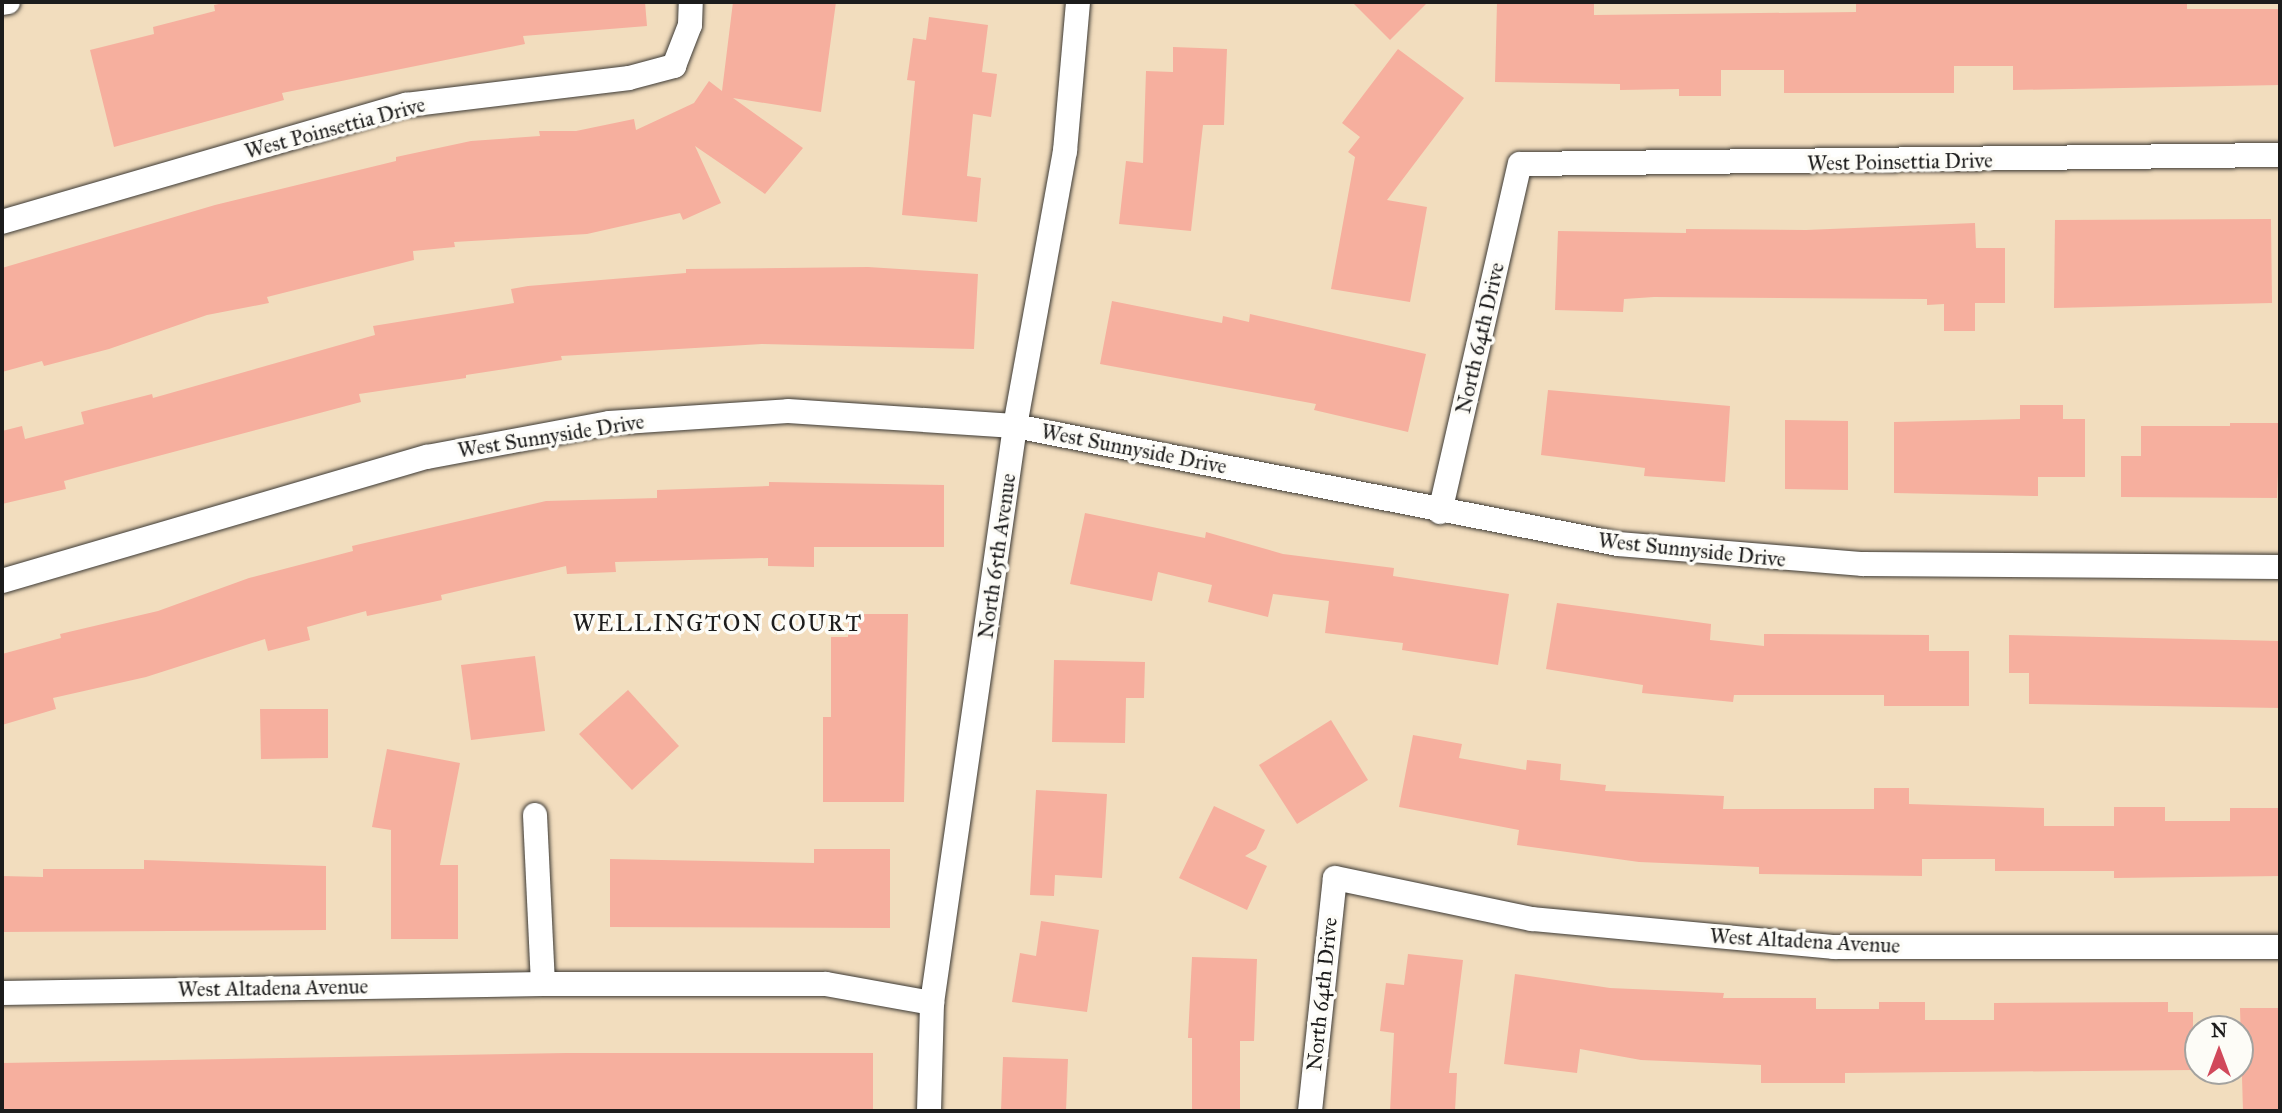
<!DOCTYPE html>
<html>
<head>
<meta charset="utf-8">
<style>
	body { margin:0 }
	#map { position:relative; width:2282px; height:1113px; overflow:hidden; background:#f2ddbe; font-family:"IM FELL Great Primer",serif }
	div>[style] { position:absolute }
	.building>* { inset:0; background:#f6af9e }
	.roads { filter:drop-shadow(0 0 2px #3c3934) drop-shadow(0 0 2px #3c3934) }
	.minor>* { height:24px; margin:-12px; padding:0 12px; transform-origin:12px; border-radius:12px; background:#fff }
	span { translate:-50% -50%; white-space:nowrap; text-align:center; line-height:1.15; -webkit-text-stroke:7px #fdfcf7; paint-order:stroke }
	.street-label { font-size:21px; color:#1c1c1c }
	.neighbourhood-label { font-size:23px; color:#1c1c1c; letter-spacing:2px }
	.frame { position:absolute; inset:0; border:4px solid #1c1c1c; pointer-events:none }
	.north { position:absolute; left:2184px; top:1015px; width:70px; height:70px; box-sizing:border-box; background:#fdfcf7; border:2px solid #a3a29f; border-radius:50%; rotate:0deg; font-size:19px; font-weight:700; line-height:28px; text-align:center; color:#1c1c1c }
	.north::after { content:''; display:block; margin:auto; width:24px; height:32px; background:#d1495b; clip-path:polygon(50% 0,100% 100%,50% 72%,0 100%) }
</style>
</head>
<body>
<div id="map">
	<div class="building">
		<div style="clip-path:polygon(228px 2px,645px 2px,647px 26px,523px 36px,525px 44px,282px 93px,284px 100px,114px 147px,90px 50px,154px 34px,153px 27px,215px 11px,214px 5px)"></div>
		<div style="clip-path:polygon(733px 2px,836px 2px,821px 112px,733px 98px,803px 148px,765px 194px,695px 146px,721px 203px,683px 220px,680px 213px,587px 234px,454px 242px,455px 247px,413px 251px,414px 260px,267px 297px,269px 303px,207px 315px,109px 349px,44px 366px,42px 361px,2px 372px,2px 268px,215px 205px,396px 161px,396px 157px,471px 141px,540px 136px,539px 131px,576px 131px,634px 119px,636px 130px,694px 103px,709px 81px,722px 91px)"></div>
		<div style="clip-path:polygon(1352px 2px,1428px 2px,1390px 40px)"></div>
		<div style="clip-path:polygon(1497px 2px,1594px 2px,1594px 15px,1856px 12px,1856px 2px,2187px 2px,2187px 9px,2280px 9px,2280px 85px,2013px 90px,2013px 66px,1954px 66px,1954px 93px,1784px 93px,1784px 70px,1721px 70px,1721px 96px,1679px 96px,1679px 89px,1620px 90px,1620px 84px,1495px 82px)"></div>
		<div style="clip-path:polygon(929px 17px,988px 25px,982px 72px,997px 74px,991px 117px,973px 114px,967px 176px,981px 178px,977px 222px,902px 215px,915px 81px,907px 80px,913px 38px,926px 40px)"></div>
		<div style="clip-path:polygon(1173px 47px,1227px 49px,1224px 125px,1203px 125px,1191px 231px,1119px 224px,1126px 161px,1143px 163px,1146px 71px,1173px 72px)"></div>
		<div style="clip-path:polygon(1398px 49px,1464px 98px,1387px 200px,1427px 207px,1410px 302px,1331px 289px,1355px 157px,1348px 152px,1360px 137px,1342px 123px)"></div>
		<div style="clip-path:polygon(2271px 219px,2272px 303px,2054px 308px,2055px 220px)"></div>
		<div style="clip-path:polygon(1975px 223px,1976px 248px,2005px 248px,2005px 303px,1975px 303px,1975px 331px,1944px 331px,1944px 304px,1927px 305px,1927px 299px,1654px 297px,1624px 299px,1623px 312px,1555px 310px,1558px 231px,1686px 233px,1686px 229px,1806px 230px)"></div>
		<div style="clip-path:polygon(868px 267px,978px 274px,974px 349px,762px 344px,561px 356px,562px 360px,466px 375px,466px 378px,359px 394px,361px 402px,64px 481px,66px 489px,2px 504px,2px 431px,22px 426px,25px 439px,84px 424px,81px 412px,152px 394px,153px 398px,375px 335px,373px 326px,514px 303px,511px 289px,528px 286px,686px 273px,686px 269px)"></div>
		<div style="clip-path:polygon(1112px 301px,1222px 323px,1223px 316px,1249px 322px,1250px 314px,1426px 354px,1408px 432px,1314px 410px,1316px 404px,1100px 364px)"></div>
		<div style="clip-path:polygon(1548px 390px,1730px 406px,1725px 482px,1644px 476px,1645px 468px,1541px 455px)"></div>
		<div style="clip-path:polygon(2020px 405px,2063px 405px,2063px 419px,2085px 419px,2085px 477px,2038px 477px,2038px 496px,1894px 493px,1894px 422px,2020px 419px)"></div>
		<div style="clip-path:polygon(1785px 420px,1848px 421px,1848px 490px,1785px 489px)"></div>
		<div style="clip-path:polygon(2230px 423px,2280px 423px,2277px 498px,2121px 497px,2121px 456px,2141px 456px,2141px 426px,2230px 426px)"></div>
		<div style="clip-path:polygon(769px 482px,944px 485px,944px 547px,814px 547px,814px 567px,768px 566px,768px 558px,615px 562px,616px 572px,567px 574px,566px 566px,441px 595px,442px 600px,367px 616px,366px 611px,307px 627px,310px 640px,268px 651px,265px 639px,146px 677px,53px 698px,56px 709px,2px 725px,2px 654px,61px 638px,60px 634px,158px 611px,249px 578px,353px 551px,352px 546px,546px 501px,657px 498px,657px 490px,769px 486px)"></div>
		<div style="clip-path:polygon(1085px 513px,1205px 538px,1206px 532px,1283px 554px,1394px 568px,1393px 576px,1509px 594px,1498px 665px,1402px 650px,1403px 643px,1325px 633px,1329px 601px,1273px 594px,1268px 617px,1208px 602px,1212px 585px,1158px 572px,1152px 601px,1070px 584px)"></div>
		<div style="clip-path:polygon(1557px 603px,1711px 624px,1710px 640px,1764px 646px,1764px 634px,1929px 635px,1929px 651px,1969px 651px,1969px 706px,1884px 706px,1884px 695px,1734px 695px,1733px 702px,1642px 693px,1643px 685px,1546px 669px)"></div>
		<div style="clip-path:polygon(848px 614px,908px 614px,904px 802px,823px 802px,823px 717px,831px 717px,831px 637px,848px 637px)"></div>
		<div style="clip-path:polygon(2009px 635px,2280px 641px,2280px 708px,2029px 704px,2029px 673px,2009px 673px)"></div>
		<div style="clip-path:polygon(535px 656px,545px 731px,471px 740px,461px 665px)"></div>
		<div style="clip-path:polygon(1054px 660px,1145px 662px,1144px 698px,1126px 698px,1125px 743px,1052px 742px)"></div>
		<div style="clip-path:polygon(628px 690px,679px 746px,632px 790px,579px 734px)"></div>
		<div style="clip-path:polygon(260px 709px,328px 709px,328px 758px,261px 759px)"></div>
		<div style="clip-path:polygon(1331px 720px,1368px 780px,1297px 824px,1259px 765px)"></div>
		<div style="clip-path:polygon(1413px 735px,1462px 744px,1459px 758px,1526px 770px,1527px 760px,1561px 764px,1560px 780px,1606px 785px,1605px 791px,1724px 796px,1723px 809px,1874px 809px,1874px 788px,1909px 788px,1909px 804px,2044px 808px,2044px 826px,2114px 826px,2114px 807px,2165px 807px,2165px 821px,2230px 821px,2230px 808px,2280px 808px,2280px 876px,2114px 878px,2114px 871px,1995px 871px,1995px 859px,1922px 859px,1922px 876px,1759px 874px,1759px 867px,1639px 862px,1517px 845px,1519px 830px,1399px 807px)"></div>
		<div style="clip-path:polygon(387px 749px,460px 763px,440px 865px,458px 865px,458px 939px,391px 939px,391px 830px,372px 827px)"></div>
		<div style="clip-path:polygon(1036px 790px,1107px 794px,1102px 878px,1055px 875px,1054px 896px,1030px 895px)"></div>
		<div style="clip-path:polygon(1214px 806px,1265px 830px,1256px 849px,1245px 856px,1267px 866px,1247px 910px,1179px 878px)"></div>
		<div style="clip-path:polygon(814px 849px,890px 849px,890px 928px,610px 927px,610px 859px,814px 863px)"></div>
		<div style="clip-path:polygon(144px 860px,326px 866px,326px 930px,2px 932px,2px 876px,43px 877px,43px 869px,144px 869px)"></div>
		<div style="clip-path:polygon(1041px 921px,1099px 930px,1087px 1012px,1012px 1002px,1020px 953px,1036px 956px)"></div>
		<div style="clip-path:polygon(1408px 954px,1463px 960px,1449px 1073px,1457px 1073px,1455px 1111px,1390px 1111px,1394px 1033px,1380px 1031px,1386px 983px,1404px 985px)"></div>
		<div style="clip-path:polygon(1192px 957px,1257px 959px,1254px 1041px,1240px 1041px,1240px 1111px,1192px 1111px,1192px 1038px,1188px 1038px)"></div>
		<div style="clip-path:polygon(1515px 974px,1610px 988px,1724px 993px,1723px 998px,1816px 998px,1816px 1009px,1879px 1009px,1879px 1002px,1925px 1002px,1925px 1020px,1994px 1020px,1994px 1003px,2168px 1002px,2168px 1012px,2193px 1012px,2193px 1070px,1845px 1073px,1845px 1083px,1761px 1083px,1761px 1065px,1641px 1060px,1580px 1049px,1577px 1073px,1504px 1064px)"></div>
		<div style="clip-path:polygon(2240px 1008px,2280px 1008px,2280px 1111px,2243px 1111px)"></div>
		<div style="clip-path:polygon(566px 1053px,873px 1053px,873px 1111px,2px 1111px,2px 1063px)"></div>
		<div style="clip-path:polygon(1003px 1057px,1068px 1059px,1066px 1111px,1001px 1111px)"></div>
	</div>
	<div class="roads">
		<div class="minor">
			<div style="left:2px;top:3px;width:6px;rotate:-9deg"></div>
			<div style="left:2px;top:222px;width:421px;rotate:-16.2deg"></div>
			<div style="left:406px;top:105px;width:225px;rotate:-6.9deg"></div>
			<div style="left:629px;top:78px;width:47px;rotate:-14.9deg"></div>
			<div style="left:674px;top:66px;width:44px;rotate:-68.7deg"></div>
			<div style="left:690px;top:25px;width:23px;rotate:-88deg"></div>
			<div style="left:1440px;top:512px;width:357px;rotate:-77.1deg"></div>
			<div style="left:1520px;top:164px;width:760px;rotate:-0.68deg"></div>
			<div style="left:2px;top:581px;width:443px;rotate:-16.3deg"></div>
			<div style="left:427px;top:457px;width:185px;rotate:-10.6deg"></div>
			<div style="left:609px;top:423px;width:179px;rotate:-3.8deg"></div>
			<div style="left:788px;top:411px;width:227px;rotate:3.8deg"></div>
			<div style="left:1015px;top:426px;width:614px;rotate:11.07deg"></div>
			<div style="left:1618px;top:544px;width:246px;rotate:4.7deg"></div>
			<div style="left:1863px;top:564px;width:417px;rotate:0.4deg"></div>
			<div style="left:535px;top:815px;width:169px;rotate:87.3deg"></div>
			<div style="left:2px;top:993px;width:541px;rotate:-0.95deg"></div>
			<div style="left:543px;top:984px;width:283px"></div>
			<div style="left:826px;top:984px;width:108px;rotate:10.2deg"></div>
			<div style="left:929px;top:1111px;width:108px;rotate:-88.4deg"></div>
			<div style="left:932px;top:1003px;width:583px;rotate:-81.81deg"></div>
			<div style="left:1015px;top:426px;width:280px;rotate:-79.7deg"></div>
			<div style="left:1065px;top:151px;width:150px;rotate:-85deg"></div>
			<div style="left:1310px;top:1111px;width:234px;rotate:-83.9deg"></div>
			<div style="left:1335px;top:878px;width:201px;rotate:11.8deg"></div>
			<div style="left:1532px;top:919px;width:303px;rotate:5.3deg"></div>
			<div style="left:1834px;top:947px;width:446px"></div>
		</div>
	</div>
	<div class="street-label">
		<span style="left:335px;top:128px;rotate:-15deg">West Poinsettia Drive</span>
		<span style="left:1900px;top:162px;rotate:-1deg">West Poinsettia Drive</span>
		<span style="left:1480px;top:338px;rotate:-77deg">North 64th Drive</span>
		<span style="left:551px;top:436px;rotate:-9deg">West Sunnyside Drive</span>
		<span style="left:1134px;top:449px;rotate:11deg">West Sunnyside Drive</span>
		<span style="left:1692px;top:550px;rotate:6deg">West Sunnyside Drive</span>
		<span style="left:997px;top:556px;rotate:-82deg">North 65th Avenue</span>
		<span style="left:1805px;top:941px;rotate:3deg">West Altadena Avenue</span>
		<span style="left:273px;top:988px;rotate:-1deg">West Altadena Avenue</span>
		<span style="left:1322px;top:994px;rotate:-84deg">North 64th Drive</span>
	</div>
	<div class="neighbourhood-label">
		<span style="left:718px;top:623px">WELLINGTON COURT</span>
	</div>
	<div class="frame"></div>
	<div class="north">N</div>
</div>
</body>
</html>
